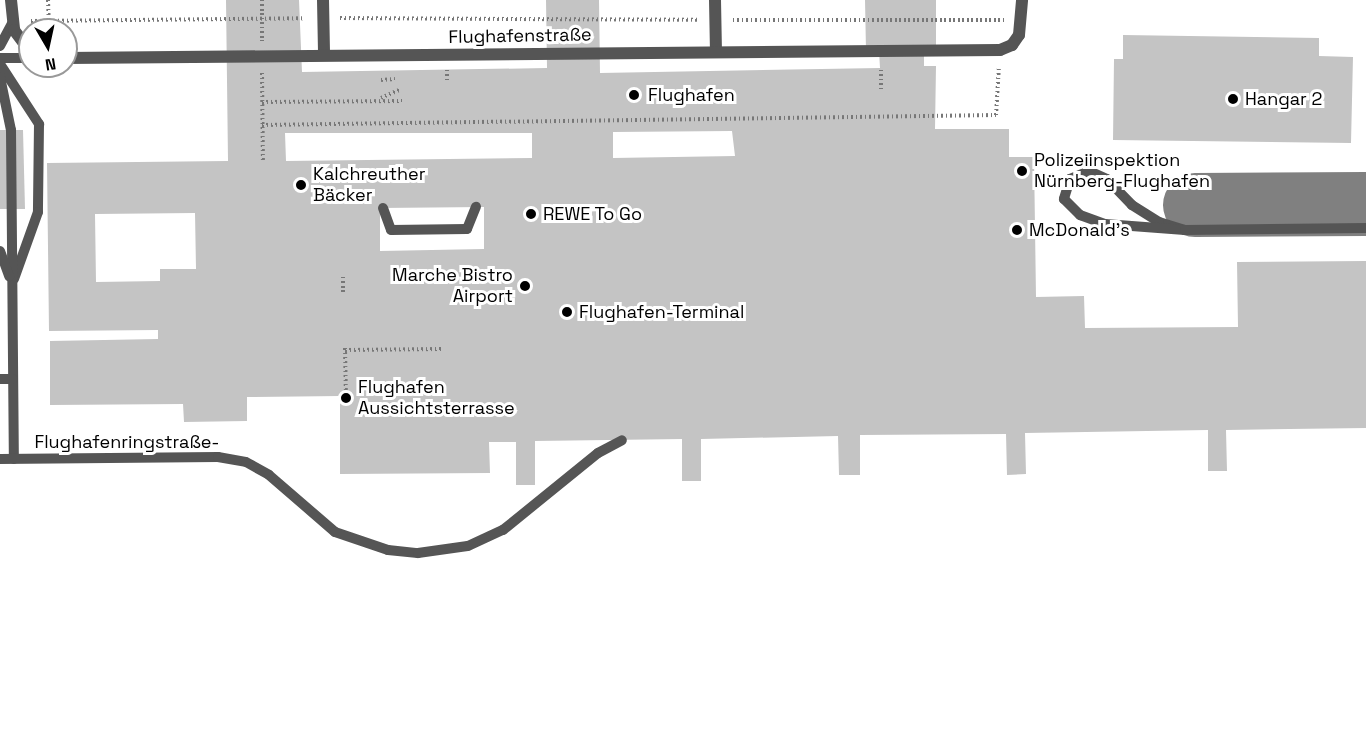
<!DOCTYPE html>
<html>
<head>
<meta charset="utf-8">
<style>
	body { margin:0 }
	#map { position:relative; width:1366px; height:732px; overflow:hidden; background:#fff; font-family:"Space Grotesk",sans-serif }
	div>[style] { position:absolute }
	.taxiway>* { height:64px; margin:-32px; padding:0 32px; transform-origin:32px; border-radius:32px; background:#808080 }
	.building>* { inset:0; background:#c4c4c4 }
	.path>* { height:4px; margin-top:-2px; transform-origin:0; background:repeating-linear-gradient(90deg,#777 0 1.5px,transparent 0 4.5px) }
	.lane>* { height:10px; margin:-5px; padding:0 5px; transform-origin:5px; border-radius:5px; background:#555 }
	.street>* { height:12px; margin:-6px; padding:0 6px; transform-origin:6px; border-radius:6px; background:#555 }
	.dots>* { width:16px; height:16px; translate:-50% -50%; box-sizing:border-box; border:3px solid #fff; border-radius:50% }
	span { translate:-50% -50%; white-space:nowrap; text-align:center; line-height:1.15; -webkit-text-stroke:6px #fff; paint-order:stroke }
	.street-label { font-size:18px; color:#000 }
	.poi-label { font-size:18px; color:#000 }
	.left { translate:0 -50%; text-align:left }
	.right { translate:-100% -50%; text-align:right }
	.north { position:absolute; left:18px; top:18px; width:60px; height:60px; box-sizing:border-box; background:#fff; border:2px solid #999; border-radius:50%; rotate:171deg; font-size:16px; font-weight:700; line-height:24px; text-align:center; color:#000 }
	.north::after { content:''; display:block; margin:auto; width:21px; height:27px; background:#000; clip-path:polygon(50% 0,100% 100%,50% 72%,0 100%) }
</style>
</head>
<body>
<div id="map">
	<div class="taxiway">
		<div style="left:1195px;top:205px;width:171px;rotate:-0.3deg"></div>
	</div>
	<div class="building">
		<div style="clip-path:polygon(evenodd,226px 0,299px 0,302px 72px,547px 68px,546px 0,599px 0,600px 73px,880px 68px,879px 51px,866px 51px,865px 0,936px 0,936px 50px,924px 50px,924px 66px,936px 66px,935px 129px,1009px 129px,1009px 157px,1034px 157px,1036px 297px,1084px 296px,1085px 328px,1238px 327px,1237px 262px,1366px 261px,1366px 428px,1226px 430px,1227px 471px,1208px 471px,1208px 430px,1025px 433px,1026px 474px,1007px 475px,1006px 434px,860px 435px,860px 475px,839px 475px,838px 436px,701px 439px,701px 481px,682px 481px,682px 439px,535px 441px,535px 485px,516px 485px,516px 442px,489px 442px,490px 473px,340px 474px,340px 396px,247px 397px,247px 421px,184px 422px,183px 404px,50px 405px,50px 341px,158px 339px,158px 330px,49px 331px,47px 163px,228px 161px,226px 0,732px 131px,735px 156px,613px 158px,613px 132px,732px 131px,226px 0,285px 133px,532px 133px,532px 158px,286px 161px,285px 133px,226px 0,484px 207px,484px 249px,380px 251px,380px 208px,484px 207px,226px 0,195px 213px,196px 269px,160px 269px,160px 281px,96px 282px,95px 214px,195px 213px)"></div>
		<div style="clip-path:polygon(1123px 35px,1319px 38px,1319px 56px,1353px 57px,1351px 143px,1113px 140px,1114px 59px,1123px 59px)"></div>
		<div style="clip-path:polygon(0 130px,23px 130px,25px 209px,0 209px)"></div>
	</div>
	<div class="path">
		<div style="left:48px;top:0;width:30px;rotate:88deg"></div>
		<div style="left:262px;top:0;width:41px;rotate:90deg"></div>
		<div style="left:340px;top:18px;width:358px;rotate:0.3deg"></div>
		<div style="left:733px;top:20px;width:271px"></div>
		<div style="left:31px;top:21px;width:274px;rotate:-0.6deg"></div>
		<div style="left:447px;top:70px;width:12px;rotate:90deg"></div>
		<div style="left:262px;top:73px;width:89px;rotate:89.4deg"></div>
		<div style="left:381px;top:80px;width:14px;rotate:-4deg"></div>
		<div style="left:881px;top:89px;width:20px;rotate:-90deg"></div>
		<div style="left:381px;top:98px;width:22px;rotate:-24deg"></div>
		<div style="left:262px;top:102px;width:140px;rotate:-0.4deg"></div>
		<div style="left:262px;top:125px;width:734px;rotate:-0.78deg"></div>
		<div style="left:996px;top:115px;width:49px;rotate:-86.5deg"></div>
		<div style="left:343px;top:277px;width:15px;rotate:90deg"></div>
		<div style="left:345px;top:348px;width:50px;rotate:88.9deg"></div>
		<div style="left:345px;top:350px;width:96px;rotate:-0.6deg"></div>
	</div>
	<div class="lane">
		<div style="left:0;top:46px;width:26px;rotate:-62deg"></div>
		<div style="left:0;top:58px;width:30px"></div>
		<div style="left:0;top:64px;width:72px;rotate:57deg"></div>
		<div style="left:39px;top:124px;width:88px;rotate:90.7deg"></div>
		<div style="left:38px;top:212px;width:71px;rotate:109.7deg"></div>
		<div style="left:0;top:77px;width:54px;rotate:78.3deg"></div>
		<div style="left:11px;top:130px;width:329px;rotate:89.5deg"></div>
		<div style="left:383px;top:208px;width:23px;rotate:70deg"></div>
		<div style="left:391px;top:230px;width:76px;rotate:-0.8deg"></div>
		<div style="left:467px;top:229px;width:24px;rotate:-68deg"></div>
		<div style="left:1185px;top:230px;width:27px;rotate:-163deg"></div>
		<div style="left:1159px;top:222px;width:32px;rotate:-148deg"></div>
		<div style="left:1132px;top:205px;width:36px;rotate:-134deg"></div>
		<div style="left:1107px;top:179px;width:20px;rotate:-156deg"></div>
		<div style="left:1089px;top:171px;width:21px;rotate:157deg"></div>
		<div style="left:1070px;top:179px;width:21px;rotate:107deg"></div>
		<div style="left:1064px;top:199px;width:23px;rotate:45deg"></div>
		<div style="left:1080px;top:215px;width:27px;rotate:20deg"></div>
		<div style="left:1105px;top:224px;width:80px;rotate:4.3deg"></div>
		<div style="left:1185px;top:230px;width:181px;rotate:-0.6deg"></div>
		<div style="left:0;top:251px;width:27px;rotate:70deg"></div>
		<div style="left:0;top:379px;width:13px"></div>
		<div style="left:0;top:459px;width:218px;rotate:-0.5deg"></div>
		<div style="left:218px;top:457px;width:28px;rotate:10deg"></div>
		<div style="left:246px;top:462px;width:26px;rotate:29deg"></div>
		<div style="left:269px;top:475px;width:87px;rotate:40.8deg"></div>
		<div style="left:335px;top:532px;width:56px;rotate:18.8deg"></div>
		<div style="left:388px;top:550px;width:30px;rotate:6deg"></div>
		<div style="left:418px;top:553px;width:50px;rotate:-8deg"></div>
		<div style="left:468px;top:546px;width:38px;rotate:-25deg"></div>
		<div style="left:503px;top:530px;width:122px;rotate:-39deg"></div>
		<div style="left:598px;top:453px;width:27px;rotate:-28deg"></div>
	</div>
	<div class="street">
		<div style="left:11px;top:0;width:30px;rotate:84deg"></div>
		<div style="left:14px;top:30px;width:26px;rotate:53deg"></div>
		<div style="left:323px;top:0;width:54px;rotate:88.9deg"></div>
		<div style="left:715px;top:0;width:52px;rotate:88.9deg"></div>
		<div style="left:66px;top:58px;width:934px;rotate:-0.49deg"></div>
		<div style="left:1000px;top:50px;width:13px;rotate:-23deg"></div>
		<div style="left:1012px;top:45px;width:12px;rotate:-55deg"></div>
		<div style="left:1019px;top:35px;width:35px;rotate:-85deg"></div>
	</div>
	<div class="dots">
		<div style="left:634px;top:95px;background:#000"></div>
		<div style="left:1233px;top:99px;background:#000"></div>
		<div style="left:1022px;top:171px;background:#000"></div>
		<div style="left:301px;top:185px;background:#000"></div>
		<div style="left:531px;top:214px;background:#000"></div>
		<div style="left:1017px;top:230px;background:#000"></div>
		<div style="left:525px;top:286px;background:#000"></div>
		<div style="left:567px;top:312px;background:#000"></div>
		<div style="left:346px;top:398px;background:#000"></div>
	</div>
	<div class="street-label">
		<span style="left:520px;top:36px;rotate:-1deg">Flughafenstraße</span>
		<span style="left:127px;top:442px">Flughafenringstraße-</span>
	</div>
	<div class="poi-label">
		<span class="left" style="left:648px;top:95px">Flughafen</span>
		<span class="left" style="left:1245px;top:99px">Hangar 2</span>
		<span class="left" style="left:1034px;top:171px">Polizeiinspektion<br>Nürnberg-Flughafen</span>
		<span class="left" style="left:313px;top:185px">Kalchreuther<br>Bäcker</span>
		<span class="left" style="left:543px;top:214px">REWE To Go</span>
		<span class="left" style="left:1029px;top:230px">McDonald's</span>
		<span class="right" style="left:513px;top:286px">Marche Bistro<br>Airport</span>
		<span class="left" style="left:579px;top:312px">Flughafen-Terminal</span>
		<span class="left" style="left:358px;top:398px">Flughafen<br>Aussichtsterrasse</span>
	</div>
	<div class="north">N</div>
</div>
</body>
</html>
